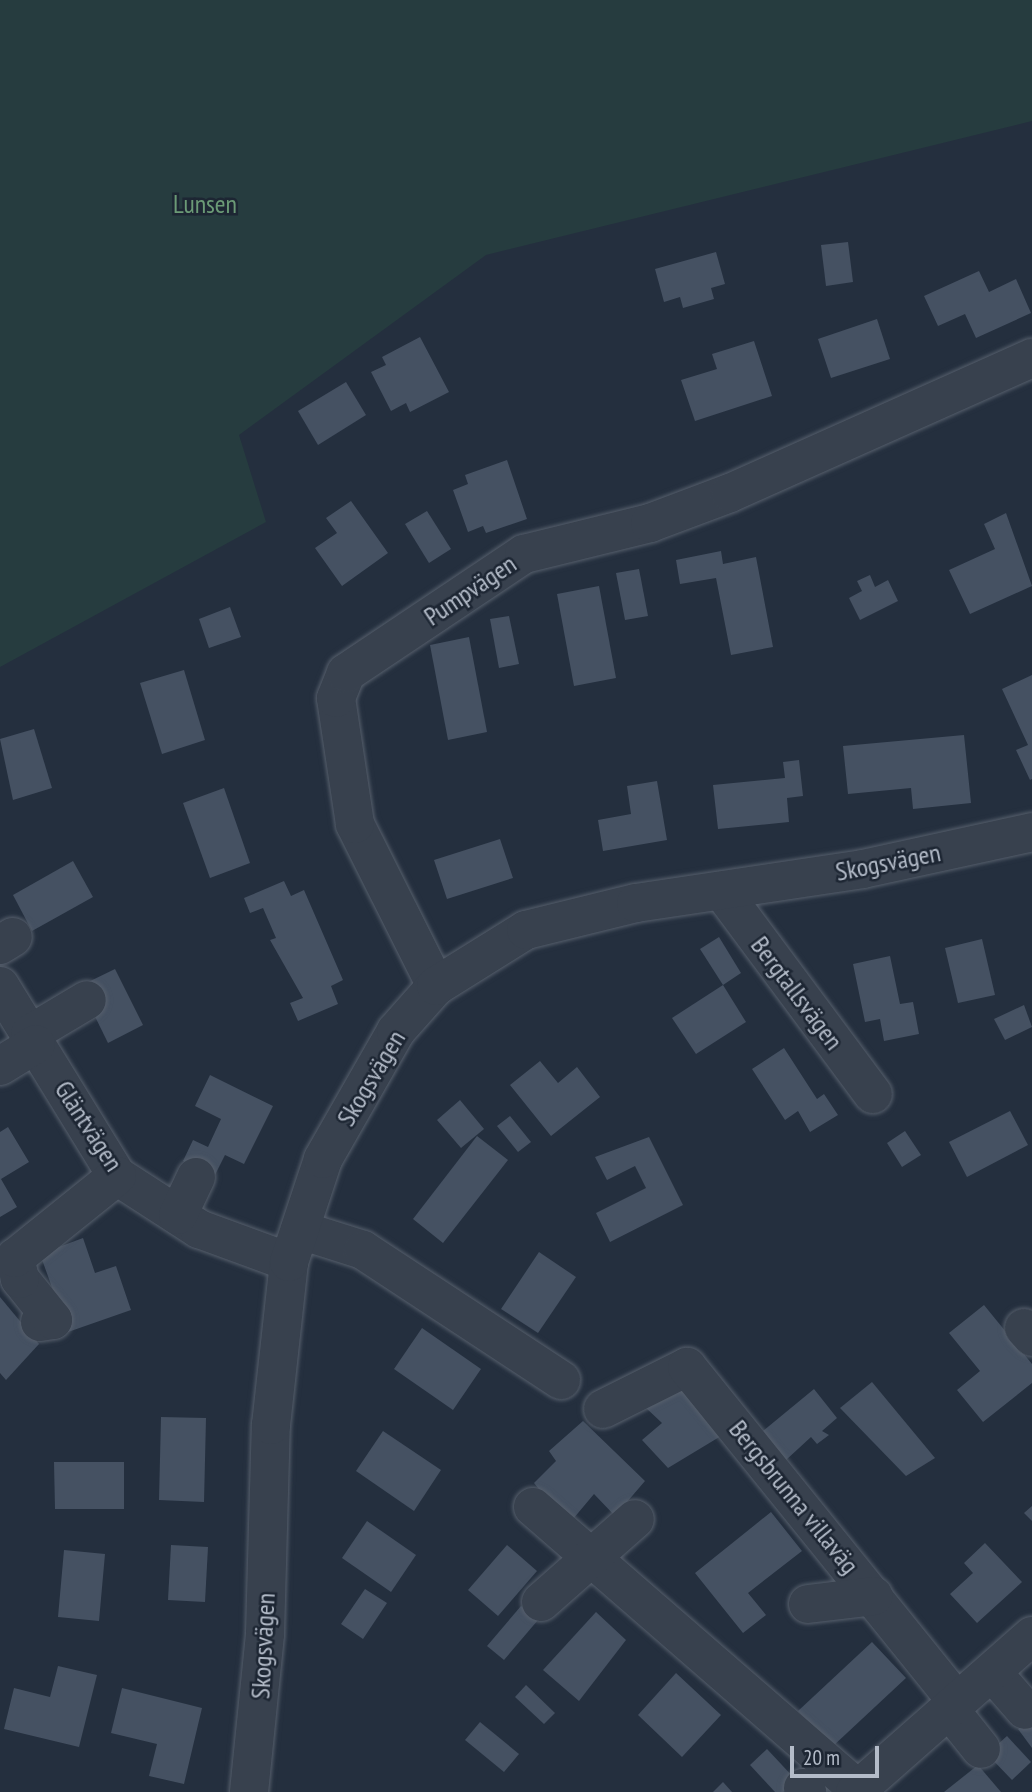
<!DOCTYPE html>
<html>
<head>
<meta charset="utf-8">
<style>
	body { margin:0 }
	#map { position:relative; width:1032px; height:1792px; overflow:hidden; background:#242f3e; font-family:"PT Sans Narrow",sans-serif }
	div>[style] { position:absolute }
	.green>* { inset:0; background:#263c3f }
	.building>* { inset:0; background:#455162 }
	.roads { filter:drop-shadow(0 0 2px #565f6c) drop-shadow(0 0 2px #565f6c) }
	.minor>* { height:38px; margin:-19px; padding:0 19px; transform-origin:19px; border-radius:19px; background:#38414e }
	span { translate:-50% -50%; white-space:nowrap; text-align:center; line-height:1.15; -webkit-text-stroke:5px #1d2633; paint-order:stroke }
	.park-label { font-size:26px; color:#6b9a76 }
	.street-label { font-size:26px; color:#b4bcc9 }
	.scale { position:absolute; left:790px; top:1746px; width:89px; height:32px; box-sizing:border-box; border:4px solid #b4bcc9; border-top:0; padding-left:9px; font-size:21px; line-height:24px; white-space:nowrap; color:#b4bcc9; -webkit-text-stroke:5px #1d2633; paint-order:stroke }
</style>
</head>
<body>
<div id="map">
	<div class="green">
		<div style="clip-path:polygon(0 0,1032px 0,1032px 121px,486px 255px,239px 435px,266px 522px,0 667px)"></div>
	</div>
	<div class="building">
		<div style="clip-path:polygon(848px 242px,853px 282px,826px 286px,821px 245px)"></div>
		<div style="clip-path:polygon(716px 252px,725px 284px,711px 288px,714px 299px,683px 308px,680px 297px,664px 302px,655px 269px)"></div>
		<div style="clip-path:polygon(979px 271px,989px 292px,1016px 279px,1031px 313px,976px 338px,965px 314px,938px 326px,924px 296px)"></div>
		<div style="clip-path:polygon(877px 319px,890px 359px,831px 378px,818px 339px)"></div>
		<div style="clip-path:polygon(420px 337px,449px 392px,410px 412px,406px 403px,391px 411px,371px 372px,386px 365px,382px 357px)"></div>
		<div style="clip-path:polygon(754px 341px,772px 396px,695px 421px,681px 380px,717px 369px,712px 354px)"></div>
		<div style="clip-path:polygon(346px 382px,366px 415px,318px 445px,298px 411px)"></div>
		<div style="clip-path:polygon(507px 460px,527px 519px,486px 533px,483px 526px,468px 532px,453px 490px,468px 484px,465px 475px)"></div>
		<div style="clip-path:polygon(351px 501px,388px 553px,342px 586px,315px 548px,337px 533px,326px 518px)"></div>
		<div style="clip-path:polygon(427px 511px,451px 549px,429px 563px,405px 524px)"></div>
		<div style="clip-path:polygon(1006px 513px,1032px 586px,970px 614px,949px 570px,995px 549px,984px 524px)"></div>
		<div style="clip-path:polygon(721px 551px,723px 564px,756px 557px,773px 647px,731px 655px,716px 578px,680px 584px,676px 560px)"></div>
		<div style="clip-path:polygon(639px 569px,648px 616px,625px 620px,616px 573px)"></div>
		<div style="clip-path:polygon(870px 575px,875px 587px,888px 580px,898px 601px,860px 620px,849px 598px,862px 591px,857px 581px)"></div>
		<div style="clip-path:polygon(599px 586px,616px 678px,574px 686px,557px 594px)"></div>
		<div style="clip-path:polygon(230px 607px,241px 637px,209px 648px,199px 619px)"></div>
		<div style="clip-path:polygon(509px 616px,519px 664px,499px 668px,490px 619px)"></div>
		<div style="clip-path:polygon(469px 637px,487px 732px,448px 740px,430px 645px)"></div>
		<div style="clip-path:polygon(184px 670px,205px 740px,162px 754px,140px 683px)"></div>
		<div style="clip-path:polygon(1032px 675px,1032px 779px,1030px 780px,1016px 750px,1028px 745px,1002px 689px)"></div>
		<div style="clip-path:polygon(34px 729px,52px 788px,13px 800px,0 739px)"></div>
		<div style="clip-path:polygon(964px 735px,971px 803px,913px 809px,911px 788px,848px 794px,843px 746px)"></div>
		<div style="clip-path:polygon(799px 760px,803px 796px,787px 798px,789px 822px,718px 829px,713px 785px,785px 778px,783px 762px)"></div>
		<div style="clip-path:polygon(657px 781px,667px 840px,603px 851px,598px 820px,631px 814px,627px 786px)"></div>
		<div style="clip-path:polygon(224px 788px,250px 863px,210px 878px,183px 803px)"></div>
		<div style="clip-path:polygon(500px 839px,513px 878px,447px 899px,434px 860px)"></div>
		<div style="clip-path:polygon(73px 861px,93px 897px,32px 931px,13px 895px)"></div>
		<div style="clip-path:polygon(284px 881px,291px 896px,304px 890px,343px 980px,331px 986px,338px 1004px,298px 1021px,290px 1003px,303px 998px,270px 940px,276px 938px,263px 908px,250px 913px,244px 898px)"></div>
		<div style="clip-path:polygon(719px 937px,741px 973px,723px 985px,700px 949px)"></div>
		<div style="clip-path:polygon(982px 939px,995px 995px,958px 1003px,945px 948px)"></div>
		<div style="clip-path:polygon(890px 956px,900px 1004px,913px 1002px,919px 1034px,884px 1041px,880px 1019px,865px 1022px,853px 964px)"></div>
		<div style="clip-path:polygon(115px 969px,143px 1025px,108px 1043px,80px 986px)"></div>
		<div style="clip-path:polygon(723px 985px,746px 1022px,696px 1054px,672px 1018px)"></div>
		<div style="clip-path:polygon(1024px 1005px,1032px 1027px,1005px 1040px,994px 1019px)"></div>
		<div style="clip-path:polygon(784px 1048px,817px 1099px,824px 1094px,838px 1115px,810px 1132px,798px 1111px,785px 1120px,752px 1069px)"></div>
		<div style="clip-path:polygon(540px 1061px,558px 1083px,577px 1067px,600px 1097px,551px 1136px,510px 1085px)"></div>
		<div style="clip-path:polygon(210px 1075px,273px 1106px,244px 1164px,225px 1155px,214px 1177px,183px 1161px,193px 1140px,208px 1147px,221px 1119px,195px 1106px)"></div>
		<div style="clip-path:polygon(460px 1100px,484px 1129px,461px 1148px,437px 1120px)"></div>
		<div style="clip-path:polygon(1010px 1111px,1028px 1145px,967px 1177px,949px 1142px)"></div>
		<div style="clip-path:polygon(510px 1116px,531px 1142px,518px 1152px,497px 1126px)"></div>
		<div style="clip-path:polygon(8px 1127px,29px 1162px,1px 1179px,17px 1207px,0 1217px,0 1132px)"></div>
		<div style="clip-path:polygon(905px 1131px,921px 1155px,902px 1167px,887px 1143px)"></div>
		<div style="clip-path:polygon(477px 1136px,508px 1160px,443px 1243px,413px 1219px)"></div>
		<div style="clip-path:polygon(649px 1137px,683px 1205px,610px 1242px,596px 1213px,646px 1188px,635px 1166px,607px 1180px,595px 1157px)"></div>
		<div style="clip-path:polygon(83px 1238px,95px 1273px,116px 1266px,131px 1310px,68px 1332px,40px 1254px)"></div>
		<div style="clip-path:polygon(539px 1252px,576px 1277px,538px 1333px,501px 1309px)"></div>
		<div style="clip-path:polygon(0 1297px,39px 1344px,6px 1380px,0 1373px)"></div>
		<div style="clip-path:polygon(984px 1305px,1032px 1364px,1032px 1383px,983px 1422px,957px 1390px,980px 1371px,949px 1333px)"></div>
		<div style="clip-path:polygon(422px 1328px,481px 1369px,453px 1410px,394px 1369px)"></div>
		<div style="clip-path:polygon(872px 1382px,935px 1458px,906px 1476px,840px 1408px)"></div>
		<div style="clip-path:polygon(679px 1383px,721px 1436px,668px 1468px,642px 1440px,662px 1423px,645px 1407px)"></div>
		<div style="clip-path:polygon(814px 1389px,837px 1418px,822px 1431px,829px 1435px,817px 1444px,811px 1437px,786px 1460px,763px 1431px)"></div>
		<div style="clip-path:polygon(161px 1417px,206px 1418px,204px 1502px,159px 1500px)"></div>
		<div style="clip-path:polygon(583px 1421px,645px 1481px,615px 1516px,594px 1494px,568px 1525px,534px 1483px,556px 1461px,549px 1451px)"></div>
		<div style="clip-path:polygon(383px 1431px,441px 1470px,414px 1511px,356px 1471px)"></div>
		<div style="clip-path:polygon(54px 1462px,124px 1462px,124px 1509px,55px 1509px)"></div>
		<div style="clip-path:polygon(1032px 1506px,1032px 1521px,1024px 1513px)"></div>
		<div style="clip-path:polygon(771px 1512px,802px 1551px,748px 1593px,766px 1615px,743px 1633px,695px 1573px)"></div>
		<div style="clip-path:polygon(367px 1521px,416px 1555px,391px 1592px,342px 1558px)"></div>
		<div style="clip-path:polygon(985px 1543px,1022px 1582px,977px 1623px,950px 1594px,973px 1573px,964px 1563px)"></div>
		<div style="clip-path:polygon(171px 1545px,208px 1547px,205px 1602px,168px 1600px)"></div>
		<div style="clip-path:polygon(507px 1545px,537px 1571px,498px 1616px,468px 1590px)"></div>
		<div style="clip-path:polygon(64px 1550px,105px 1554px,99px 1621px,58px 1617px)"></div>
		<div style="clip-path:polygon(365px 1589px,387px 1603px,363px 1639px,341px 1624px)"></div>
		<div style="clip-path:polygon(521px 1606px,538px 1620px,504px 1660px,487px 1646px)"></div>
		<div style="clip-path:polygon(596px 1612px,626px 1640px,579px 1701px,543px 1670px)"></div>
		<div style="clip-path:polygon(872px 1642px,906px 1678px,832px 1747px,798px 1711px)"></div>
		<div style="clip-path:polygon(58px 1666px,97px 1675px,79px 1747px,4px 1729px,14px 1688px,50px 1697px)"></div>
		<div style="clip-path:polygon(676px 1673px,721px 1715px,682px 1757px,638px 1715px)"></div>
		<div style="clip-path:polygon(526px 1685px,555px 1713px,544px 1724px,515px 1697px)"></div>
		<div style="clip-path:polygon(122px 1688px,202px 1708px,184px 1784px,149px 1776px,157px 1744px,111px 1733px)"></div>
		<div style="clip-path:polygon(1032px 1718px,1032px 1748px,1018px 1729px)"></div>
		<div style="clip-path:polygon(480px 1722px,519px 1754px,504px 1772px,465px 1740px)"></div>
		<div style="clip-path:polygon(1007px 1736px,1031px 1762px,1012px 1780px,987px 1754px)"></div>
		<div style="clip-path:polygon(767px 1749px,796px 1780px,783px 1792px,775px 1792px,750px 1765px)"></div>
		<div style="clip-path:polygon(978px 1765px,1001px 1792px,944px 1792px)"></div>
		<div style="clip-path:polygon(723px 1782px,732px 1792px,713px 1792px)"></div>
	</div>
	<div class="roads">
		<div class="minor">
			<div style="left:722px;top:891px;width:253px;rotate:53.4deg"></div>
			<div style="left:0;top:945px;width:15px;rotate:-32deg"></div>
			<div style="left:0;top:986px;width:223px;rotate:58.4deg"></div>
			<div style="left:117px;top:1176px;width:98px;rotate:32.9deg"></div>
			<div style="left:199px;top:1229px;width:96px;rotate:20.1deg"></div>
			<div style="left:436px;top:986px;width:181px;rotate:-116.6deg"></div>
			<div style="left:355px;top:824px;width:127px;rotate:-98.6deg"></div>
			<div style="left:336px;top:698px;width:27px;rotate:-68deg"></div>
			<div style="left:346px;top:673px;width:214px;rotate:-33.8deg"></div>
			<div style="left:524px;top:554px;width:130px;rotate:-13.8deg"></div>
			<div style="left:650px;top:523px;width:85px;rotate:-20.6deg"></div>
			<div style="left:730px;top:493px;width:331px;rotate:-24.1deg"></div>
			<div style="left:30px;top:1034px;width:66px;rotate:-30.8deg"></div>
			<div style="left:0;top:1066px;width:42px;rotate:-31.4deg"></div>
			<div style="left:178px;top:1215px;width:42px;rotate:-64.7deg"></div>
			<div style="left:300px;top:1230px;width:66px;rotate:17.6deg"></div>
			<div style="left:363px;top:1250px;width:237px;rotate:33.3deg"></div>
			<div style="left:40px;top:1322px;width:13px;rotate:-9deg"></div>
			<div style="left:53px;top:1320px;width:53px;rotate:-128.8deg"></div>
			<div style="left:20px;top:1279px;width:22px;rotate:-103deg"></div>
			<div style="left:15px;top:1258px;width:131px;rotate:-38.8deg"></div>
			<div style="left:1024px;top:1328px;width:12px;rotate:48deg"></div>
			<div style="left:603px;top:1409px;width:94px;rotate:-26.6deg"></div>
			<div style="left:687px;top:1367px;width:430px;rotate:51.1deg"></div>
			<div style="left:533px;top:1507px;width:435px;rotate:41deg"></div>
			<div style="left:541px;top:1602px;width:125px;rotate:-41.4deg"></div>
			<div style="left:808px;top:1604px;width:66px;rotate:-6.9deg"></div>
			<div style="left:992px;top:1672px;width:50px;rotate:49deg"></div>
			<div style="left:949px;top:1709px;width:51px;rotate:51.3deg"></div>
			<div style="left:803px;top:1788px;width:6px;rotate:45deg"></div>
			<div style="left:249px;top:1792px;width:159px;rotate:-84.2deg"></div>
			<div style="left:265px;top:1634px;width:209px;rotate:-88.4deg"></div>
			<div style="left:271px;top:1425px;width:164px;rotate:-83.7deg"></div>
			<div style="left:289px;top:1262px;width:108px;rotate:-71.7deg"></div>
			<div style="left:323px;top:1159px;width:147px;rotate:-60.3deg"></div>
			<div style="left:396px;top:1031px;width:60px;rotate:-48.4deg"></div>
			<div style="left:436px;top:986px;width:106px;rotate:-31.9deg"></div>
			<div style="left:526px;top:930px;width:113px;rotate:-13.8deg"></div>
			<div style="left:636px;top:903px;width:230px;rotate:-8.5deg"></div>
			<div style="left:863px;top:869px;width:173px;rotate:-12.3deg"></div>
			<div style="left:855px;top:1792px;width:236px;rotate:-41.4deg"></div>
		</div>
	</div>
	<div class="park-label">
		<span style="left:205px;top:204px">Lunsen</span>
	</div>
	<div class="street-label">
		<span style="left:470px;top:590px;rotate:-34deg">Pumpvägen</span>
		<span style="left:888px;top:862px;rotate:-11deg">Skogsvägen</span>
		<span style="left:797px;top:993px;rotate:53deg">Bergtallsvägen</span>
		<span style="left:371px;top:1078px;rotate:-59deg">Skogsvägen</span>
		<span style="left:89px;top:1126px;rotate:57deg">Gläntvägen</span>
		<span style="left:794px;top:1497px;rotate:51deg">Bergsbrunna villaväg</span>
		<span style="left:263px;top:1646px;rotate:-87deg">Skogsvägen</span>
	</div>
	<div class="scale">20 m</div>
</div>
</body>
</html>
